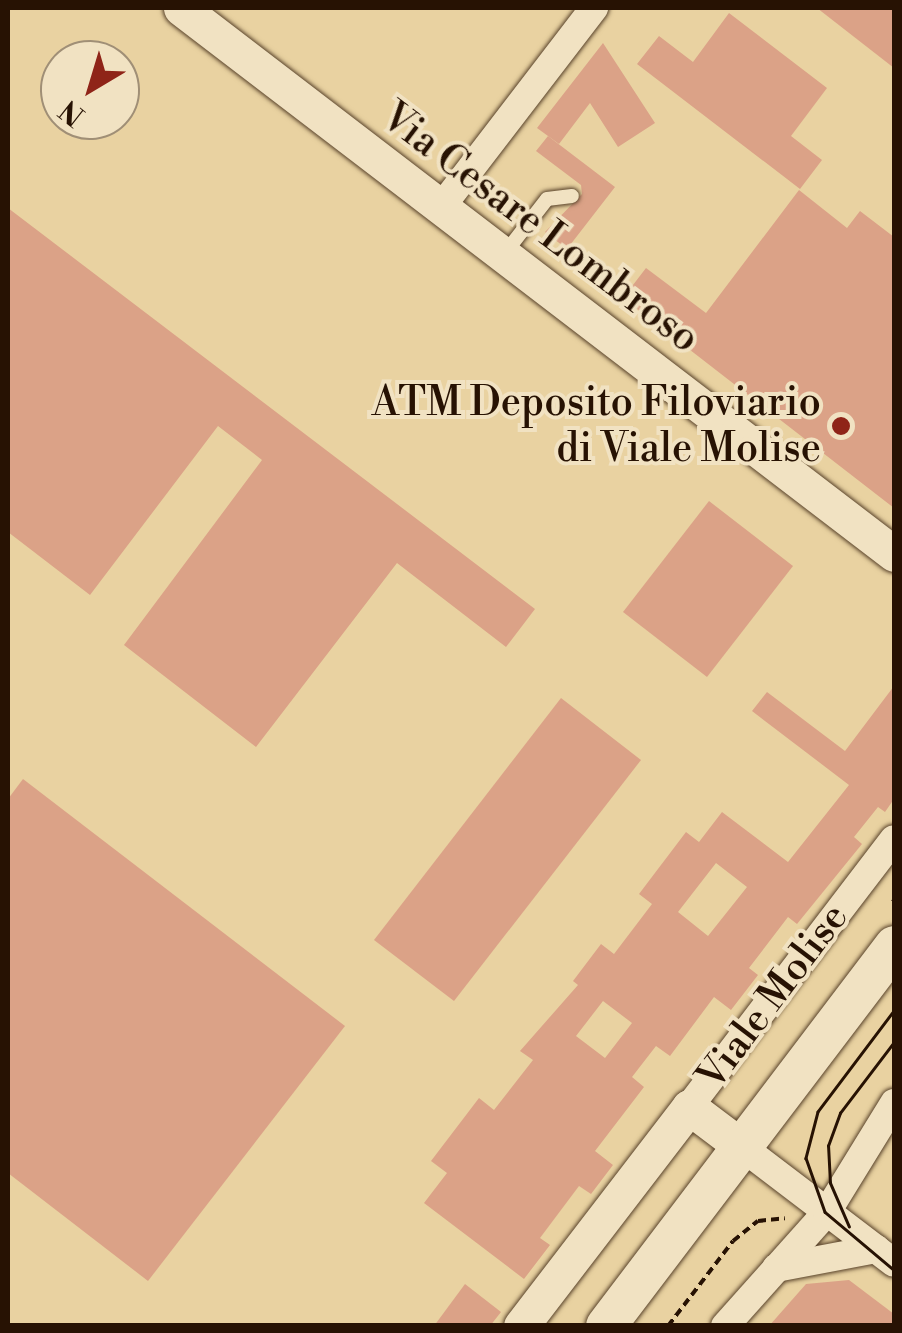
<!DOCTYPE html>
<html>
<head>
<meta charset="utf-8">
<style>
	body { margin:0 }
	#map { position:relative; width:902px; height:1333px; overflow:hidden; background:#e9d2a1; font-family:"Libre Bodoni",serif }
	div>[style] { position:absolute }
	.building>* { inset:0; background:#dba287 }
	.path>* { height:4px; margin-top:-2px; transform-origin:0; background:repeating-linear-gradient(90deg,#271203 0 8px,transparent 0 13px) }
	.roads { filter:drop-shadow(0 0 2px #58422a) drop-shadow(0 0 2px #58422a) }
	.service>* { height:14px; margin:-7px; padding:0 7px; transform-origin:7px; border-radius:7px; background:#f1e2c2 }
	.minor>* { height:28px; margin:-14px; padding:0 14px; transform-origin:14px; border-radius:14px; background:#f1e2c2 }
	.tertiary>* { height:35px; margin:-17.5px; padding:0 17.5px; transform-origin:17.5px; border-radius:17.5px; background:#f1e2c2 }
	.secondary>* { height:40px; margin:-20px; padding:0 20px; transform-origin:20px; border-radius:20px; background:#f1e2c2 }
	.tram>* { height:2.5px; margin:-1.25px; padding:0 1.25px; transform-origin:1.25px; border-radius:1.25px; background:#271203 }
	.dots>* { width:28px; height:28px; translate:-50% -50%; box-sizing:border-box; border:5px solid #f1e2c2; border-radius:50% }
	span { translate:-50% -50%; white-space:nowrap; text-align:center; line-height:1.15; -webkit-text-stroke:8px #f1e2c2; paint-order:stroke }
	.street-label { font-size:40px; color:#271203 }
	.poi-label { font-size:40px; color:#271203 }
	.right { translate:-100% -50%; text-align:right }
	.frame { position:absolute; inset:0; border:10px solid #271203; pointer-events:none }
	.north { position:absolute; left:40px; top:40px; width:100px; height:100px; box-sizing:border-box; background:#f1e2c2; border:2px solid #a08f76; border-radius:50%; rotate:218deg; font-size:28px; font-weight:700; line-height:40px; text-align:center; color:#271203 }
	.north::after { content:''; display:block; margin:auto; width:35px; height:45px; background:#8f2418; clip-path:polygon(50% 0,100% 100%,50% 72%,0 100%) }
</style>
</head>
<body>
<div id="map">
	<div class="building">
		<div style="clip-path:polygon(817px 8px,894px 8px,894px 68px)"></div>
		<div style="clip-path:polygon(729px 13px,827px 88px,791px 136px,822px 160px,800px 189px,637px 64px,659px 36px,693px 62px)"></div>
		<div style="clip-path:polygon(603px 43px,655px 123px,618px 147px,590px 103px,559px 144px,537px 128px)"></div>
		<div style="clip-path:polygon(548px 136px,615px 187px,567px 249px,545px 232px,582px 194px,581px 185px,536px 151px)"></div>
		<div style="clip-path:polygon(799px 190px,847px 228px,860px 211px,894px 237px,894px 508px,623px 298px,646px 268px,706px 313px)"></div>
		<div style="clip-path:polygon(8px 208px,535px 609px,506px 647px,397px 563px,256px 747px,124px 645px,262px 460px,218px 426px,90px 595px,8px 532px)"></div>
		<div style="clip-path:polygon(709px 501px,793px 566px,707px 677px,623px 612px)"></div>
		<div style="clip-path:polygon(evenodd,894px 686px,894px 799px,885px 812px,878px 807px,854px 837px,862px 844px,797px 924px,788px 917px,749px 968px,758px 975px,731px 1010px,714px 997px,670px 1056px,656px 1046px,632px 1077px,644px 1087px,595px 1151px,613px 1165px,591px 1194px,579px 1186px,540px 1238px,550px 1245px,524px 1279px,424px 1203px,447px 1173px,431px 1161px,479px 1098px,494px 1110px,533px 1060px,520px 1051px,578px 985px,573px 981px,601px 944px,614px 954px,652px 904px,639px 894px,686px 832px,699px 842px,722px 812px,788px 862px,849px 785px,752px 711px,767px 692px,845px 751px,894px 686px,716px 863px,747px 887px,708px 936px,678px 912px,716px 863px,894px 686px,603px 1001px,632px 1023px,605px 1058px,576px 1036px,603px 1001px)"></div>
		<div style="clip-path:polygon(561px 698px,641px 760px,454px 1001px,374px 940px)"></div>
		<div style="clip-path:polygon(23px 779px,345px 1026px,148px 1281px,8px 1173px,8px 799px)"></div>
		<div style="clip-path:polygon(849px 1280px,894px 1314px,894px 1326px,769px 1326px,806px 1284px)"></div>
		<div style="clip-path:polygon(465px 1284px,501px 1312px,490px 1326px,434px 1326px)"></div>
	</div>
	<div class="path">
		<div style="left:893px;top:902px;width:2px;rotate:-63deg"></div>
		<div style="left:668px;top:1326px;width:107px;rotate:-52.6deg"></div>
		<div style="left:733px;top:1241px;width:32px;rotate:-39deg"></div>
		<div style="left:758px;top:1221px;width:27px;rotate:-6deg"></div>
	</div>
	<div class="roads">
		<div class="service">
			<div style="left:505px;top:253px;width:68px;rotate:-52.1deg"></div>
			<div style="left:547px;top:199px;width:25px;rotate:-7deg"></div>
		</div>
		<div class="minor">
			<div style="left:442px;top:206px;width:250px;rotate:-52.5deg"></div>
			<div style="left:689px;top:1107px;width:337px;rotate:-52.6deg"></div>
			<div style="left:742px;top:1147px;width:191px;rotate:37.3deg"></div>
			<div style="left:776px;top:1268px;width:102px;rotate:-10.8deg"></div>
			<div style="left:725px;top:1326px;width:153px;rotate:-48.2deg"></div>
			<div style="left:827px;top:1212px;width:128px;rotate:-58.4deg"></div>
		</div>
		<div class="tertiary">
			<div style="left:181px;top:8px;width:898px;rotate:37.44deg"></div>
			<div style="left:521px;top:1326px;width:276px;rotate:-52.5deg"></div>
			<div style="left:689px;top:1107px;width:66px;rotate:37deg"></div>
		</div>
		<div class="secondary">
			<div style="left:606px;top:1326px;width:477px;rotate:-52.8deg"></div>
		</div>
	</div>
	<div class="tram">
		<div style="left:894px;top:1011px;width:126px;rotate:127deg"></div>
		<div style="left:818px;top:1112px;width:48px;rotate:104.6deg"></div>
		<div style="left:806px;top:1158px;width:57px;rotate:70.6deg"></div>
		<div style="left:825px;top:1212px;width:90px;rotate:40deg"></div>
		<div style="left:849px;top:1227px;width:48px;rotate:-113.4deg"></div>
		<div style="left:830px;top:1183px;width:37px;rotate:-93deg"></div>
		<div style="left:828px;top:1146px;width:35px;rotate:-70deg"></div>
		<div style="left:840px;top:1113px;width:89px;rotate:-52.7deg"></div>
	</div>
	<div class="dots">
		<div style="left:841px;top:426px;background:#8f2418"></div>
	</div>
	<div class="street-label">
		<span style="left:540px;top:228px;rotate:37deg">Via Cesare Lombroso</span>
		<span style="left:773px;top:997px;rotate:-53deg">Viale Molise</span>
	</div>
	<div class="poi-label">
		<span class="right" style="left:821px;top:426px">ATM Deposito Filoviario<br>di Viale Molise</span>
	</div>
	<div class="frame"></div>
	<div class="north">N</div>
</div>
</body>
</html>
